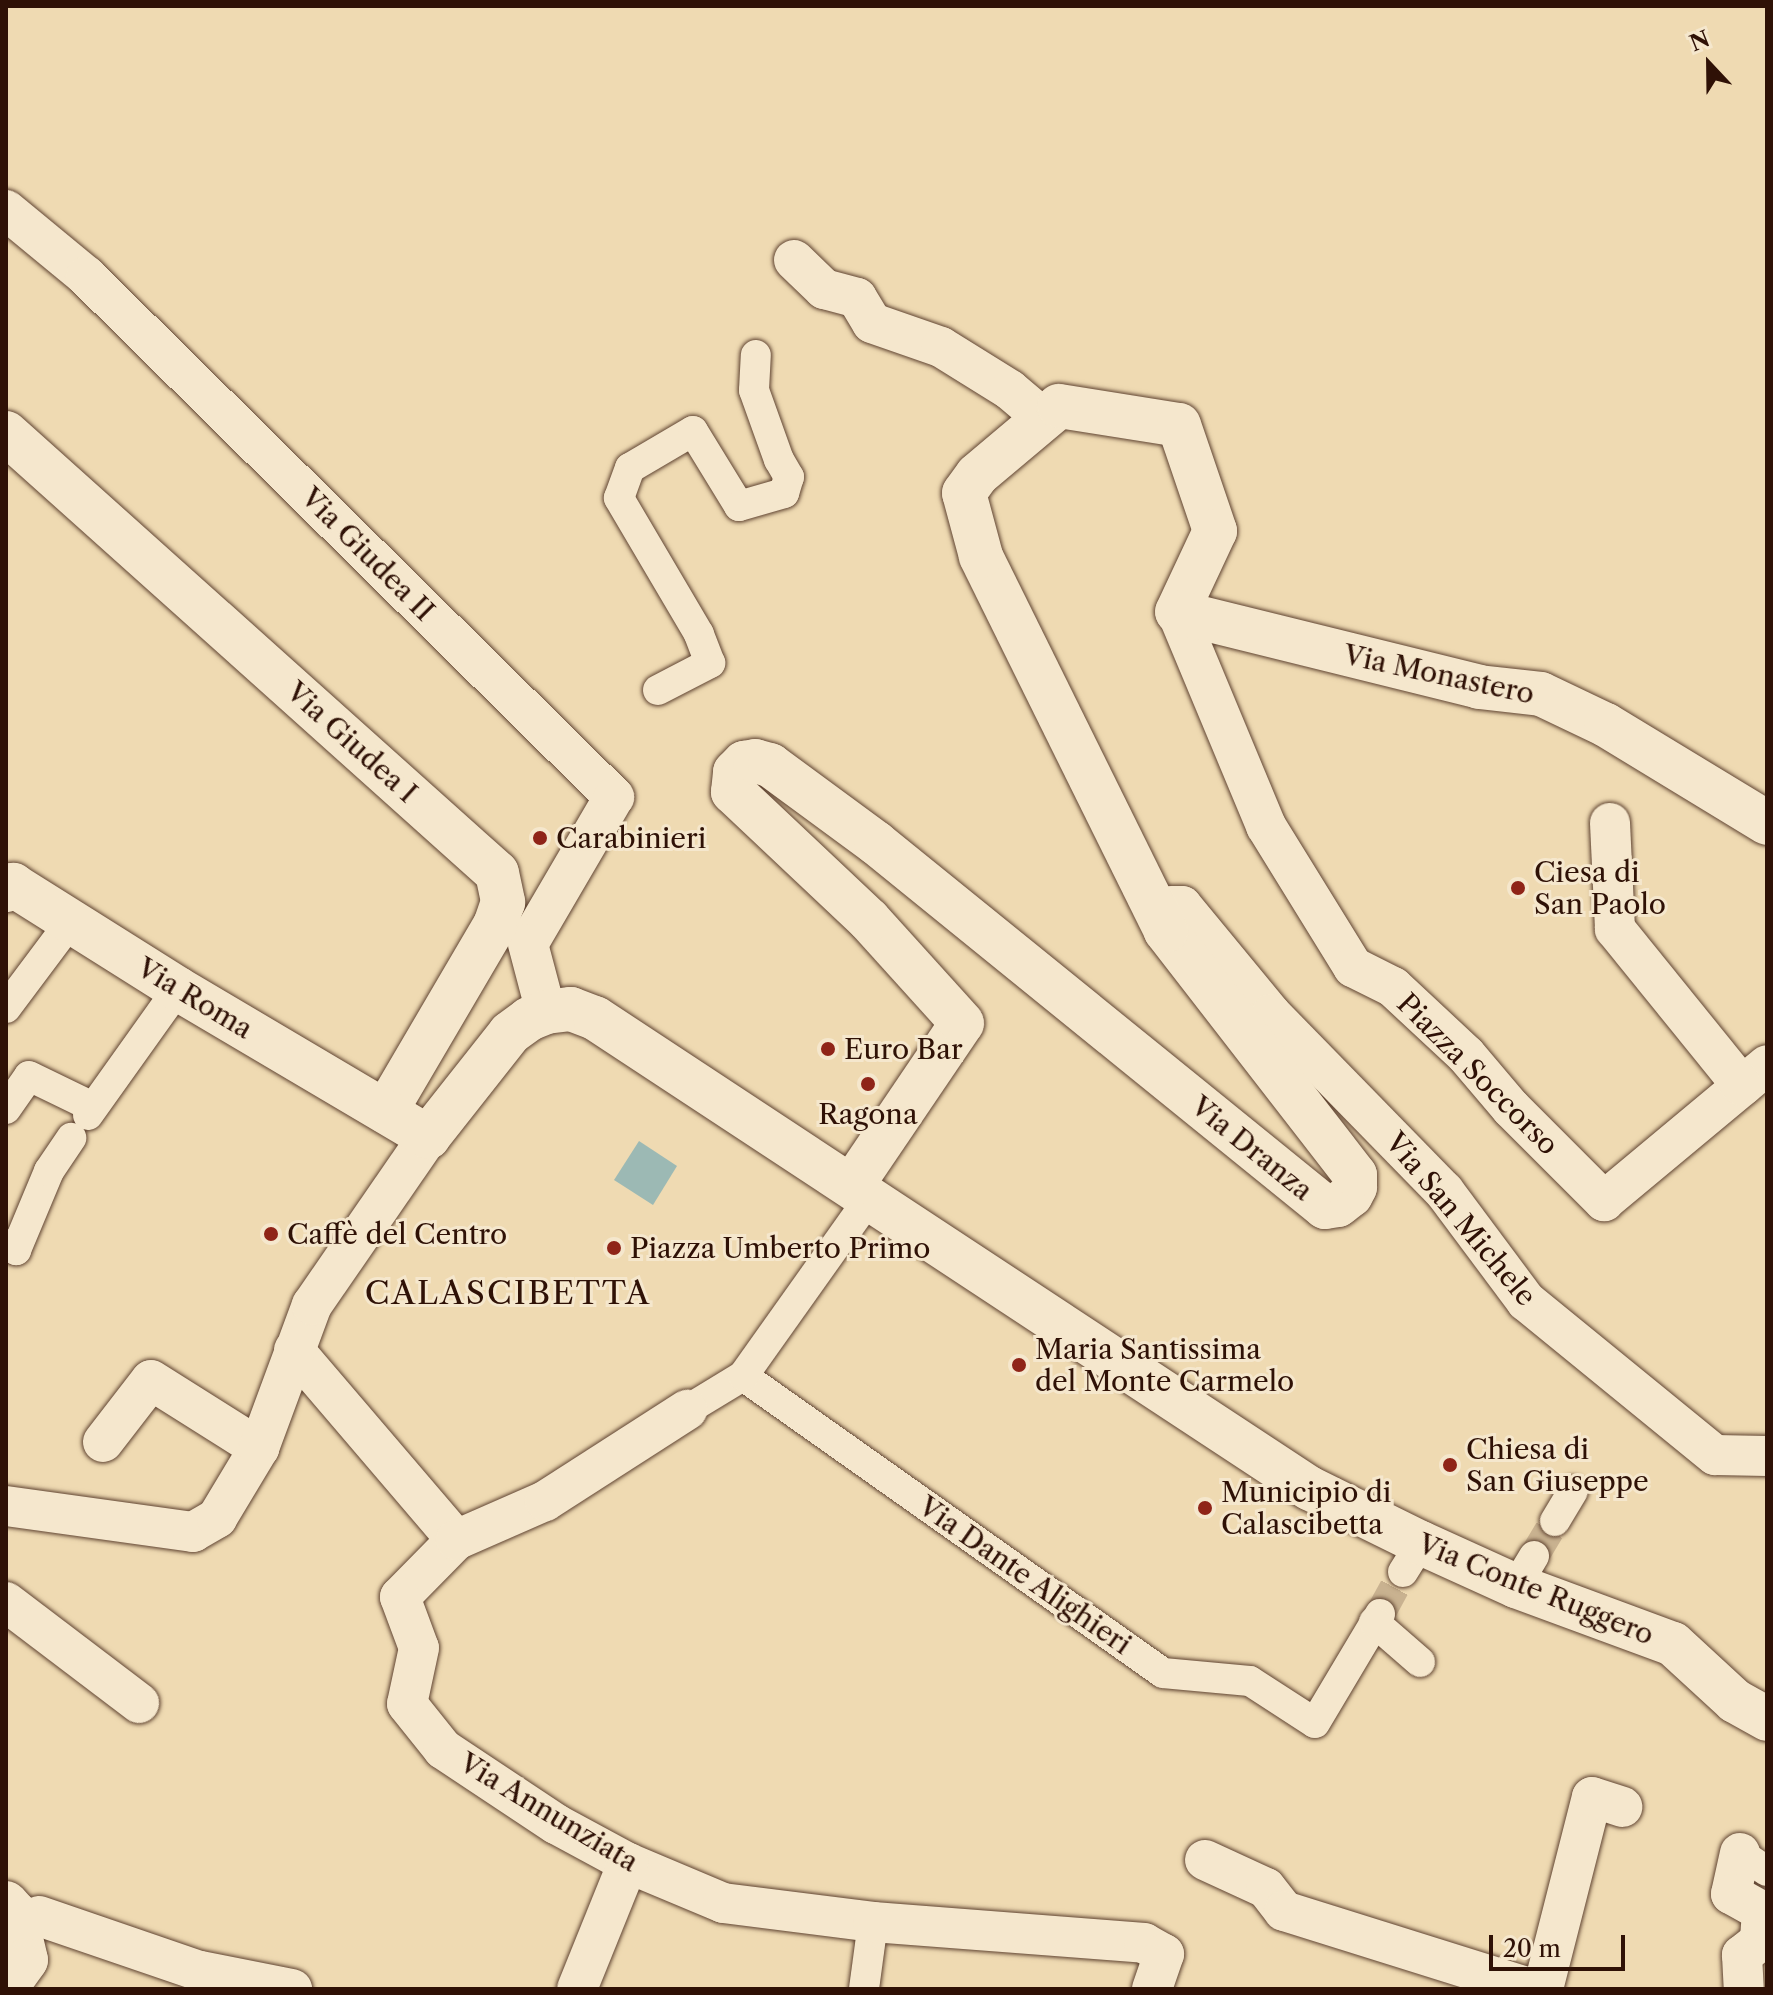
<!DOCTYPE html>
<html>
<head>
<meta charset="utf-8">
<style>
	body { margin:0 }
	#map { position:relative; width:1773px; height:1995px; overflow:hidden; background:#efdab2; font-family:"Libre Caslon Text",serif }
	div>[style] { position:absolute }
	.water>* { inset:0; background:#9cb9b4 }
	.pedestrian-tunnel>* { height:30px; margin-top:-15px; transform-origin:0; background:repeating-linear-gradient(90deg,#c9b290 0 30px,transparent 0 45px) }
	.roads { filter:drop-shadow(0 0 2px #5f4331) drop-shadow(0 0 2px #5f4331) }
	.pedestrian>* { height:30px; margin:-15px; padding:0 15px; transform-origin:15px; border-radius:15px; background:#f5e7cd }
	.minor>* { height:40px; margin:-20px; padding:0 20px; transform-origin:20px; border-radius:20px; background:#f5e7cd }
	.tertiary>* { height:44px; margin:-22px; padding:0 22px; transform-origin:22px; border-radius:22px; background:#f5e7cd }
	.dots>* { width:22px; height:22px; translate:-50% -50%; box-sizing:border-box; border:4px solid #f5e7cd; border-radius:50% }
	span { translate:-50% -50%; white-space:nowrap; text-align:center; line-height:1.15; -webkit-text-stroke:6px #f5e7cd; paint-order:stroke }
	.street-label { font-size:28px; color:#2f1106 }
	.poi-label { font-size:28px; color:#2f1106 }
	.left { translate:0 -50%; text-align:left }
	.quarter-label { font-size:32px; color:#2f1106; letter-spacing:2px }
	.frame { position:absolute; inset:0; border:8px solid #2f1106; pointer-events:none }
	.north { position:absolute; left:1669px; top:24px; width:80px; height:80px; -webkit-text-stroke:6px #f5e7cd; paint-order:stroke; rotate:338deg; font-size:22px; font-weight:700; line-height:32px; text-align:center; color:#2f1106 }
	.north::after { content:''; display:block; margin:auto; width:28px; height:36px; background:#2f1106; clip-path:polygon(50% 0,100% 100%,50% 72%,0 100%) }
	.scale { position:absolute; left:1489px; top:1935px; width:136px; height:36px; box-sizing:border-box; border:4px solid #2f1106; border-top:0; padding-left:10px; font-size:24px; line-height:28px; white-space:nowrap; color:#2f1106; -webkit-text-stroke:6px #f5e7cd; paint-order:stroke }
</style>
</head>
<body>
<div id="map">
	<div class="water">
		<div style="clip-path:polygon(639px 1141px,677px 1166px,653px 1205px,614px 1180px)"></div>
	</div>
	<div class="pedestrian-tunnel">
		<div style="left:1534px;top:1556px;width:41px;rotate:-59deg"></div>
		<div style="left:1380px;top:1614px;width:48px;rotate:-61.3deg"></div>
	</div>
	<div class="roads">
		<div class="pedestrian">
			<div style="left:658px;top:690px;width:59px;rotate:-27.4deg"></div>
			<div style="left:710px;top:663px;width:31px;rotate:-111deg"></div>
			<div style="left:699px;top:634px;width:158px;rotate:-120.5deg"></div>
			<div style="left:619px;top:498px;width:32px;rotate:-70deg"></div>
			<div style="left:630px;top:468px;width:73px;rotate:-30.4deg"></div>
			<div style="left:693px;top:431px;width:88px;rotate:58.5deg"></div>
			<div style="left:739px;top:506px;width:47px;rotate:-16.1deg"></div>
			<div style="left:784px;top:493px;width:17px;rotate:-73deg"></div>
			<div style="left:789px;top:477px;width:20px;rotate:-120deg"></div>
			<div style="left:779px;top:460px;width:74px;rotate:-109.7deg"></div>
			<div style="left:754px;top:390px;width:35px;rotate:-87deg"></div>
			<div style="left:6px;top:1008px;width:109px;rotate:-53.2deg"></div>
			<div style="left:6px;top:1109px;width:40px;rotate:-55.1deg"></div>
			<div style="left:29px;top:1076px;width:71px;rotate:25.8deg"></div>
			<div style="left:88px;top:1115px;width:155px;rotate:-54.5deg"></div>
			<div style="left:6px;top:1244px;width:12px;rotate:31deg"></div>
			<div style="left:16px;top:1250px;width:86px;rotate:-67.3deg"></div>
			<div style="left:49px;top:1171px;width:40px;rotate:-56deg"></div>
			<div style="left:743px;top:1376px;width:514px;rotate:35.27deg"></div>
			<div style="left:1163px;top:1673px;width:87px;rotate:5.3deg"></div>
			<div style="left:1250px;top:1681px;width:77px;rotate:32.9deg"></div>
			<div style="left:1315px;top:1723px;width:127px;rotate:-59.2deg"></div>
			<div style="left:687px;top:1410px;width:66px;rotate:-31.3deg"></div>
			<div style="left:743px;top:1376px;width:221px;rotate:-54.6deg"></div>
			<div style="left:1555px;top:1521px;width:35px;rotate:-59deg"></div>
			<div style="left:1403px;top:1572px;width:34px;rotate:-58deg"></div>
			<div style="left:1516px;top:1586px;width:35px;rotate:-59deg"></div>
			<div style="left:1374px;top:1622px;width:61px;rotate:41deg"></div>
			<div style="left:1740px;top:1853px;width:32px;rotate:34deg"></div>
			<div style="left:864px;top:1989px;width:68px;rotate:-82.3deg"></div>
		</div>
		<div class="minor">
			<div style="left:6px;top:210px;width:104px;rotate:39.5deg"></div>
			<div style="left:86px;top:276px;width:742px;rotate:44.62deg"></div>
			<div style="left:614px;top:797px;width:170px;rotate:120.3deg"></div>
			<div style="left:528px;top:944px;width:70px;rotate:75.2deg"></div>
			<div style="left:794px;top:260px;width:42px;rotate:44deg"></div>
			<div style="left:824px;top:289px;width:34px;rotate:15deg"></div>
			<div style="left:857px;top:298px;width:29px;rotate:59deg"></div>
			<div style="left:872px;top:323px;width:73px;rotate:19.2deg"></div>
			<div style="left:941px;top:347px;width:81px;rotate:31.9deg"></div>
			<div style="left:1010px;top:390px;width:43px;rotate:40.3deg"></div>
			<div style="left:1177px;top:612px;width:232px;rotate:67.4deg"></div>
			<div style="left:1266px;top:826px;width:166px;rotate:58.3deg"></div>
			<div style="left:1353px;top:967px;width:45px;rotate:26.6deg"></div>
			<div style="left:1393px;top:987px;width:100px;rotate:43deg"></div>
			<div style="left:1466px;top:1055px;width:70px;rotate:49.7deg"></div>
			<div style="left:1511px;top:1108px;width:132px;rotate:45deg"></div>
			<div style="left:1604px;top:1201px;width:212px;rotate:-39.8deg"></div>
			<div style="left:1610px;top:823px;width:106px;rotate:87.3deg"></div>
			<div style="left:1615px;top:929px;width:202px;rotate:51deg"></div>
			<div style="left:1160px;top:918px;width:17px;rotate:-45deg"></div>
			<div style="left:1172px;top:906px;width:10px"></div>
			<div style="left:1182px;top:906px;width:140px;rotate:50.5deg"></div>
			<div style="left:1271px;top:1014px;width:248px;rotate:45.7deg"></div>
			<div style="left:1444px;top:1191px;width:137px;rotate:53.3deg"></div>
			<div style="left:1526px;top:1301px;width:244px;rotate:39.2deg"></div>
			<div style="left:1715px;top:1455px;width:52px;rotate:1.1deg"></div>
			<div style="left:294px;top:1350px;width:250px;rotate:49.5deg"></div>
			<div style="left:456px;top:1540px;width:80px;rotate:134.5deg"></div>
			<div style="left:400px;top:1597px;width:54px;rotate:69.6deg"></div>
			<div style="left:419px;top:1648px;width:57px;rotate:102.1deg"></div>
			<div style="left:407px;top:1704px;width:58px;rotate:51.3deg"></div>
			<div style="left:443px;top:1749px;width:136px;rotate:33.6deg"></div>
			<div style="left:556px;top:1824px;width:82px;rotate:28.4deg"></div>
			<div style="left:628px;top:1863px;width:103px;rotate:22.8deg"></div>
			<div style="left:723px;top:1903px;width:151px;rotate:7.2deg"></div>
			<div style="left:873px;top:1922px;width:272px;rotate:4.4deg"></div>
			<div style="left:1144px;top:1943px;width:23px;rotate:29deg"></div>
			<div style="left:1164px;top:1954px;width:37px;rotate:109deg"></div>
			<div style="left:103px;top:1442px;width:78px;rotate:-52.3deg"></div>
			<div style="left:151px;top:1380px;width:128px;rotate:32.2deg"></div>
			<div style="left:6px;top:1506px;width:189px;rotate:7.9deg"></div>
			<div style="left:193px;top:1532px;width:28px;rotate:-30deg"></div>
			<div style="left:217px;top:1518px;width:82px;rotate:-59deg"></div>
			<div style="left:259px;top:1448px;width:153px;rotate:-69.7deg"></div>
			<div style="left:312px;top:1305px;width:204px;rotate:-55.4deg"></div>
			<div style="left:456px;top:1540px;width:97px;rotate:-23.7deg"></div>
			<div style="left:545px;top:1501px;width:169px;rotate:-32.7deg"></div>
			<div style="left:6px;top:1602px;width:167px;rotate:37.2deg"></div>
			<div style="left:1740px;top:1853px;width:42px;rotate:102.4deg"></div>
			<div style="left:1731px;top:1894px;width:35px;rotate:29deg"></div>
			<div style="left:1762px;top:1911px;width:30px;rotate:94deg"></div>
			<div style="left:1760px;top:1941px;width:23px;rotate:142deg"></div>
			<div style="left:1742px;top:1955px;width:34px;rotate:87deg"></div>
			<div style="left:1205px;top:1860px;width:67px;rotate:24.7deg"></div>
			<div style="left:1266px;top:1888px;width:29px;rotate:52deg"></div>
			<div style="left:1284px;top:1911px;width:261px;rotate:17.4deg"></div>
			<div style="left:39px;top:1916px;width:170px;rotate:18.9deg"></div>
			<div style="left:200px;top:1971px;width:94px;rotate:11.1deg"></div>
			<div style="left:577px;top:1989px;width:136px;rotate:-68deg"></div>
			<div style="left:1543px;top:1989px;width:198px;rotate:-75.7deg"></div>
			<div style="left:1592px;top:1797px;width:32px;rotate:18deg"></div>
		</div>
		<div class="tertiary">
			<div style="left:6px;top:433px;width:659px;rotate:41.86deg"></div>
			<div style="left:497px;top:873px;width:30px;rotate:78deg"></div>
			<div style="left:503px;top:902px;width:24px;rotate:109deg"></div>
			<div style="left:495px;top:925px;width:216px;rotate:120.4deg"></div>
			<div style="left:6px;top:890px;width:9px;rotate:-36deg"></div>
			<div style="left:13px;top:885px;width:195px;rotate:32.2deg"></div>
			<div style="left:178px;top:989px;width:291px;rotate:30.6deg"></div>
			<div style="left:428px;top:1137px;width:132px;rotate:-51.7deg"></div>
			<div style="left:510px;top:1033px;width:24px;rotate:-36deg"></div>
			<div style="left:529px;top:1019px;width:18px;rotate:-22deg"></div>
			<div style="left:546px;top:1012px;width:25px;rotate:-7deg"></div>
			<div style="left:571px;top:1009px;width:26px;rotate:21deg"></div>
			<div style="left:595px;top:1018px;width:855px;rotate:33.36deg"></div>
			<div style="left:1309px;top:1488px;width:125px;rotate:26.2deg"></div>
			<div style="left:1421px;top:1543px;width:104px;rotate:24.4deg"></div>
			<div style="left:1516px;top:1586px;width:167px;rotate:20.3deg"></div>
			<div style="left:1673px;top:1644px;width:84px;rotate:42.6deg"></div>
			<div style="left:1735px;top:1701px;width:37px;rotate:29deg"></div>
			<div style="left:853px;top:1184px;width:194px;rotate:-55.9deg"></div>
			<div style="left:962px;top:1023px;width:139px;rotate:-132.1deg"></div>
			<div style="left:869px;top:920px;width:187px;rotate:-136.7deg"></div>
			<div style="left:733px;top:792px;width:20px;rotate:-84deg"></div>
			<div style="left:735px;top:772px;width:13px;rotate:-45deg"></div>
			<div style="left:744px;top:763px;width:11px;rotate:-10deg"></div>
			<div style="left:755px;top:761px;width:16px;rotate:15deg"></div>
			<div style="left:770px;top:765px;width:132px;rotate:36.3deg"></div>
			<div style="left:876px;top:843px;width:578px;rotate:39.03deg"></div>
			<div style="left:1325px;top:1207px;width:13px;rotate:-9deg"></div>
			<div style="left:1338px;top:1205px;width:16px;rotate:-38deg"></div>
			<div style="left:1351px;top:1195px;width:9px;rotate:-63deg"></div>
			<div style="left:1355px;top:1187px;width:12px;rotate:-90deg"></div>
			<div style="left:1355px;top:1175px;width:309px;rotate:-127.8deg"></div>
			<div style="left:1166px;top:931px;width:418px;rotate:-116.3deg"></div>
			<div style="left:981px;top:556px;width:65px;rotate:-105.1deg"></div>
			<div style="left:964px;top:493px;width:22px;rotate:-54deg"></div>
			<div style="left:977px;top:475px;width:107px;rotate:-40.1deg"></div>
			<div style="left:1059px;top:406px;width:121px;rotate:9deg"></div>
			<div style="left:1179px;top:425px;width:112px;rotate:71.2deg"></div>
			<div style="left:1215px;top:531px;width:89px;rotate:115.1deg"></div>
			<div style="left:1177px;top:612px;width:311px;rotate:13.9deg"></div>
			<div style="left:1479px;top:687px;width:62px;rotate:6.4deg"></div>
			<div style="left:1541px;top:694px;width:72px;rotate:25.5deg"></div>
			<div style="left:1606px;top:725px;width:188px;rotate:31.3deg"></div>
			<div style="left:6px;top:1903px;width:13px;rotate:48deg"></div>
			<div style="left:15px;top:1913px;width:48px;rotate:76.8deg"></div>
			<div style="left:26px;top:1960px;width:34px;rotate:126deg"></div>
		</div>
	</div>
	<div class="dots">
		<div style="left:540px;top:838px;background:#8f2418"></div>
		<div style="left:1518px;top:888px;background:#8f2418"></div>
		<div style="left:828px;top:1049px;background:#8f2418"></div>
		<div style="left:868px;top:1084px;background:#8f2418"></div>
		<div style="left:271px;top:1234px;background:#8f2418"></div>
		<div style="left:614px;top:1248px;background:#8f2418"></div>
		<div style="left:1019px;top:1365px;background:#8f2418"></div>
		<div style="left:1450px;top:1465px;background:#8f2418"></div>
		<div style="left:1205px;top:1508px;background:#8f2418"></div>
	</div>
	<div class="street-label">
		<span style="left:368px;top:554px;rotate:45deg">Via Giudea II</span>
		<span style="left:1439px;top:674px;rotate:12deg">Via Monastero</span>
		<span style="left:352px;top:742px;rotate:42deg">Via Giudea I</span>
		<span style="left:195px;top:998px;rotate:31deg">Via Roma</span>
		<span style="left:1478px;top:1074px;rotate:45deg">Piazza Soccorso</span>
		<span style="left:1252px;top:1148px;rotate:39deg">Via Dranza</span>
		<span style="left:1461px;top:1219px;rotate:50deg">Via San Michele</span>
		<span style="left:1025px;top:1575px;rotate:35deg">Via Dante Alighieri</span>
		<span style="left:1536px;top:1589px;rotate:22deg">Via Conte Ruggero</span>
		<span style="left:549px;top:1812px;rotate:31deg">Via Annunziata</span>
	</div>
	<div class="poi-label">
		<span class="left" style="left:556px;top:838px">Carabinieri</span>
		<span class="left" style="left:1534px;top:888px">Ciesa di<br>San Paolo</span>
		<span class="left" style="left:844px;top:1049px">Euro Bar</span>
		<span style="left:868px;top:1114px">Ragona</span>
		<span class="left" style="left:287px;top:1234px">Caffè del Centro</span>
		<span class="left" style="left:630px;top:1248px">Piazza Umberto Primo</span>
		<span class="left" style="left:1035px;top:1365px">Maria Santissima<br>del Monte Carmelo</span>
		<span class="left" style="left:1466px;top:1465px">Chiesa di<br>San Giuseppe</span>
		<span class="left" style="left:1221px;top:1508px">Municipio di<br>Calascibetta</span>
	</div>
	<div class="quarter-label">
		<span style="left:508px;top:1293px">CALASCIBETTA</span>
	</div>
	<div class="frame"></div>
	<div class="north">N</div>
	<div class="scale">20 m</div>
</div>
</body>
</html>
